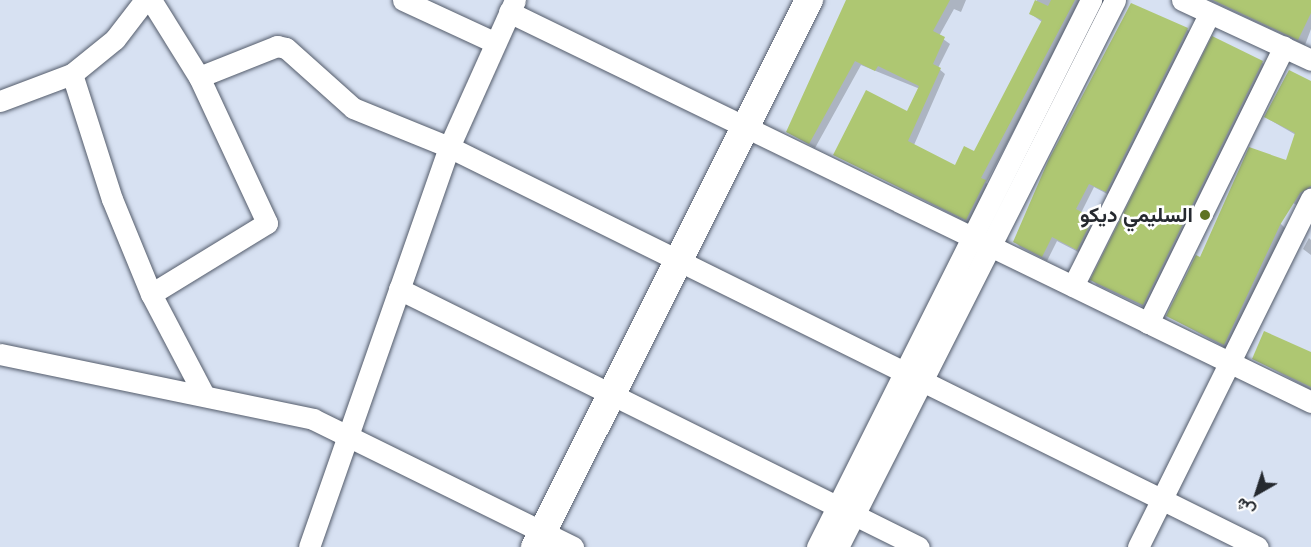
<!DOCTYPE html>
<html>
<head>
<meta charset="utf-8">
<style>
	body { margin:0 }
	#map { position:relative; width:1311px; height:547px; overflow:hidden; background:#d7e1f2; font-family:"Nunito Sans",Vazirmatn,sans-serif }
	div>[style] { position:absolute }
	.shadow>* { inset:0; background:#0003 }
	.building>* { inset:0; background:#aec772 }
	.roads { filter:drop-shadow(0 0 2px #545c6b) drop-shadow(0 0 2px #545c6b) }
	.minor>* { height:21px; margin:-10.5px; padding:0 10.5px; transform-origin:10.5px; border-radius:10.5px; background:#fff }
	.secondary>* { height:28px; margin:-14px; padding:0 14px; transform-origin:14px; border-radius:14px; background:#fff }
	.dots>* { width:16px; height:16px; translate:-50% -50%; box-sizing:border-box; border:3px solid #fff; border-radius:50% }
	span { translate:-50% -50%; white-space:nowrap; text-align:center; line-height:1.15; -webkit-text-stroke:5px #fff; paint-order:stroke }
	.poi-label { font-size:21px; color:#25292f; font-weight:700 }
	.right { translate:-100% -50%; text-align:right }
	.north { position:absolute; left:1227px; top:463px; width:60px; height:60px; -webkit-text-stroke:4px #fff; paint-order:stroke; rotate:219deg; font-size:16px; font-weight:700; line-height:24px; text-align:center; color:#25292f }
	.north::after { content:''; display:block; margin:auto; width:21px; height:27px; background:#25292f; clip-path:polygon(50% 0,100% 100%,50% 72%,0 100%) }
</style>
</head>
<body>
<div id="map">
	<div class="shadow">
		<div style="clip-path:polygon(849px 0,966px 0,961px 12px,954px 9px,939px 36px,950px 44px,938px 68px,945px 74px,914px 145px,956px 167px,974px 153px,1042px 22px,1031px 14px,1037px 0,1083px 0,986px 183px,991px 187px,972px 225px,835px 155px,908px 113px,920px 89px,861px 65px,815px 148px,787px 132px)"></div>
		<div style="clip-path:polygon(1209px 0,1311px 0,1311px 29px,1305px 45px)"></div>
		<div style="clip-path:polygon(1187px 29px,1192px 34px,1111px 196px,1094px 187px,1081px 213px,1097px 224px,1082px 254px,1057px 241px,1047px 261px,1020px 247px,1015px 242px)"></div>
		<div style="clip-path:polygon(1262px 62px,1267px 67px,1148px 309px,1097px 285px,1092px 280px)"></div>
		<div style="clip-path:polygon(1287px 74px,1311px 85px,1311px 191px,1301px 207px,1289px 201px,1280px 223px,1285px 228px,1229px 350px,1168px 316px,1201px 259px,1286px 162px,1296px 135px,1265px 117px)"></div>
		<div style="clip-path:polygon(1309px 238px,1311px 240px,1311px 255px,1303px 249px)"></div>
		<div style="clip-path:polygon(1311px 354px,1311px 390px,1254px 359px)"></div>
	</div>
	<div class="building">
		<div style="clip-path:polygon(846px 0,950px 0,933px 31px,945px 37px,933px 64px,941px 68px,908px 141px,955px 165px,964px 146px,974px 151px,1042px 20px,1029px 14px,1035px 0,1048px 6px,1051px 0,1075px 0,981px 178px,986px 180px,966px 220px,833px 155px,866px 90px,907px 111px,919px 86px,878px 66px,875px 71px,855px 61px,809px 144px,786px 132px)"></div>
		<div style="clip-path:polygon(1213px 0,1311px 0,1311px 13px,1298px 40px)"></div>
		<div style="clip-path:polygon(1131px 3px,1188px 28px,1106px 192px,1089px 184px,1076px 209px,1093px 218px,1077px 250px,1052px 237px,1042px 257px,1013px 242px,1048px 161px)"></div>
		<div style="clip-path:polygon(1212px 36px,1263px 61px,1143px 305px,1090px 280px)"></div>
		<div style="clip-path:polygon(1289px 70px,1311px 81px,1311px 186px,1300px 193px,1280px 225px,1224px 345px,1166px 316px,1196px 255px,1200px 257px,1249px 147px,1286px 160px,1295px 133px,1264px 117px)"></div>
		<div style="clip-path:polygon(1264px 331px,1311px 352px,1311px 387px,1252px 359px)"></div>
	</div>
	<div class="roads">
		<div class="minor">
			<div style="left:151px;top:0;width:91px;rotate:58.1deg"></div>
			<div style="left:199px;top:77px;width:161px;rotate:65deg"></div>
			<div style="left:267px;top:223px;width:136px;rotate:148.5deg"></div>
			<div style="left:403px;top:0;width:100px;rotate:24.8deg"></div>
			<div style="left:1182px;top:0;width:142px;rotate:24.9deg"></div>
			<div style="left:509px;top:12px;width:892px;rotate:25.93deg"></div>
			<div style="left:72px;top:74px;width:131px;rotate:72.3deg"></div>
			<div style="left:112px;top:199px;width:103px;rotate:67.7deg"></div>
			<div style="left:151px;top:294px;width:112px;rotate:62.3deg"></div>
			<div style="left:199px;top:77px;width:84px;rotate:-21.7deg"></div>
			<div style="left:277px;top:46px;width:9px;rotate:13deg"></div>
			<div style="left:286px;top:48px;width:90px;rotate:41.8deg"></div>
			<div style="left:353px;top:108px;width:104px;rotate:22.1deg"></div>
			<div style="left:449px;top:147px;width:902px;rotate:26.31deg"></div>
			<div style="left:0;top:101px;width:77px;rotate:-20.6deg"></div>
			<div style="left:72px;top:74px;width:55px;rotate:-39.1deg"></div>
			<div style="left:115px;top:39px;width:49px;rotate:-52.4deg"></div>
			<div style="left:1073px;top:286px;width:304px;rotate:-63.4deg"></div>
			<div style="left:399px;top:289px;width:580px;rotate:26.39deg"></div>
			<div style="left:1148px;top:323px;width:308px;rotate:-63.8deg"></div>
			<div style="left:0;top:354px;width:320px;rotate:11.7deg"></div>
			<div style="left:313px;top:419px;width:290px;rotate:26.2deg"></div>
			<div style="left:309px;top:547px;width:424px;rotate:-70.7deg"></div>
			<div style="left:449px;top:147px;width:161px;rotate:-65.8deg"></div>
			<div style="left:817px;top:547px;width:612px;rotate:-63.39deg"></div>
			<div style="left:838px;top:547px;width:613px;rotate:-63.14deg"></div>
			<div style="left:1138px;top:547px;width:389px;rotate:-63.6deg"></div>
		</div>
		<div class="secondary">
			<div style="left:535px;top:547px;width:612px;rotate:-63.39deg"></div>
		</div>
	</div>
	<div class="dots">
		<div style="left:1205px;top:215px;background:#5e7322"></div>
	</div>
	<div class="poi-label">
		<span class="right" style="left:1193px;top:215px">السليمي ديكو</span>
	</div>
	<div class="north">ش</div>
</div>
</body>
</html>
